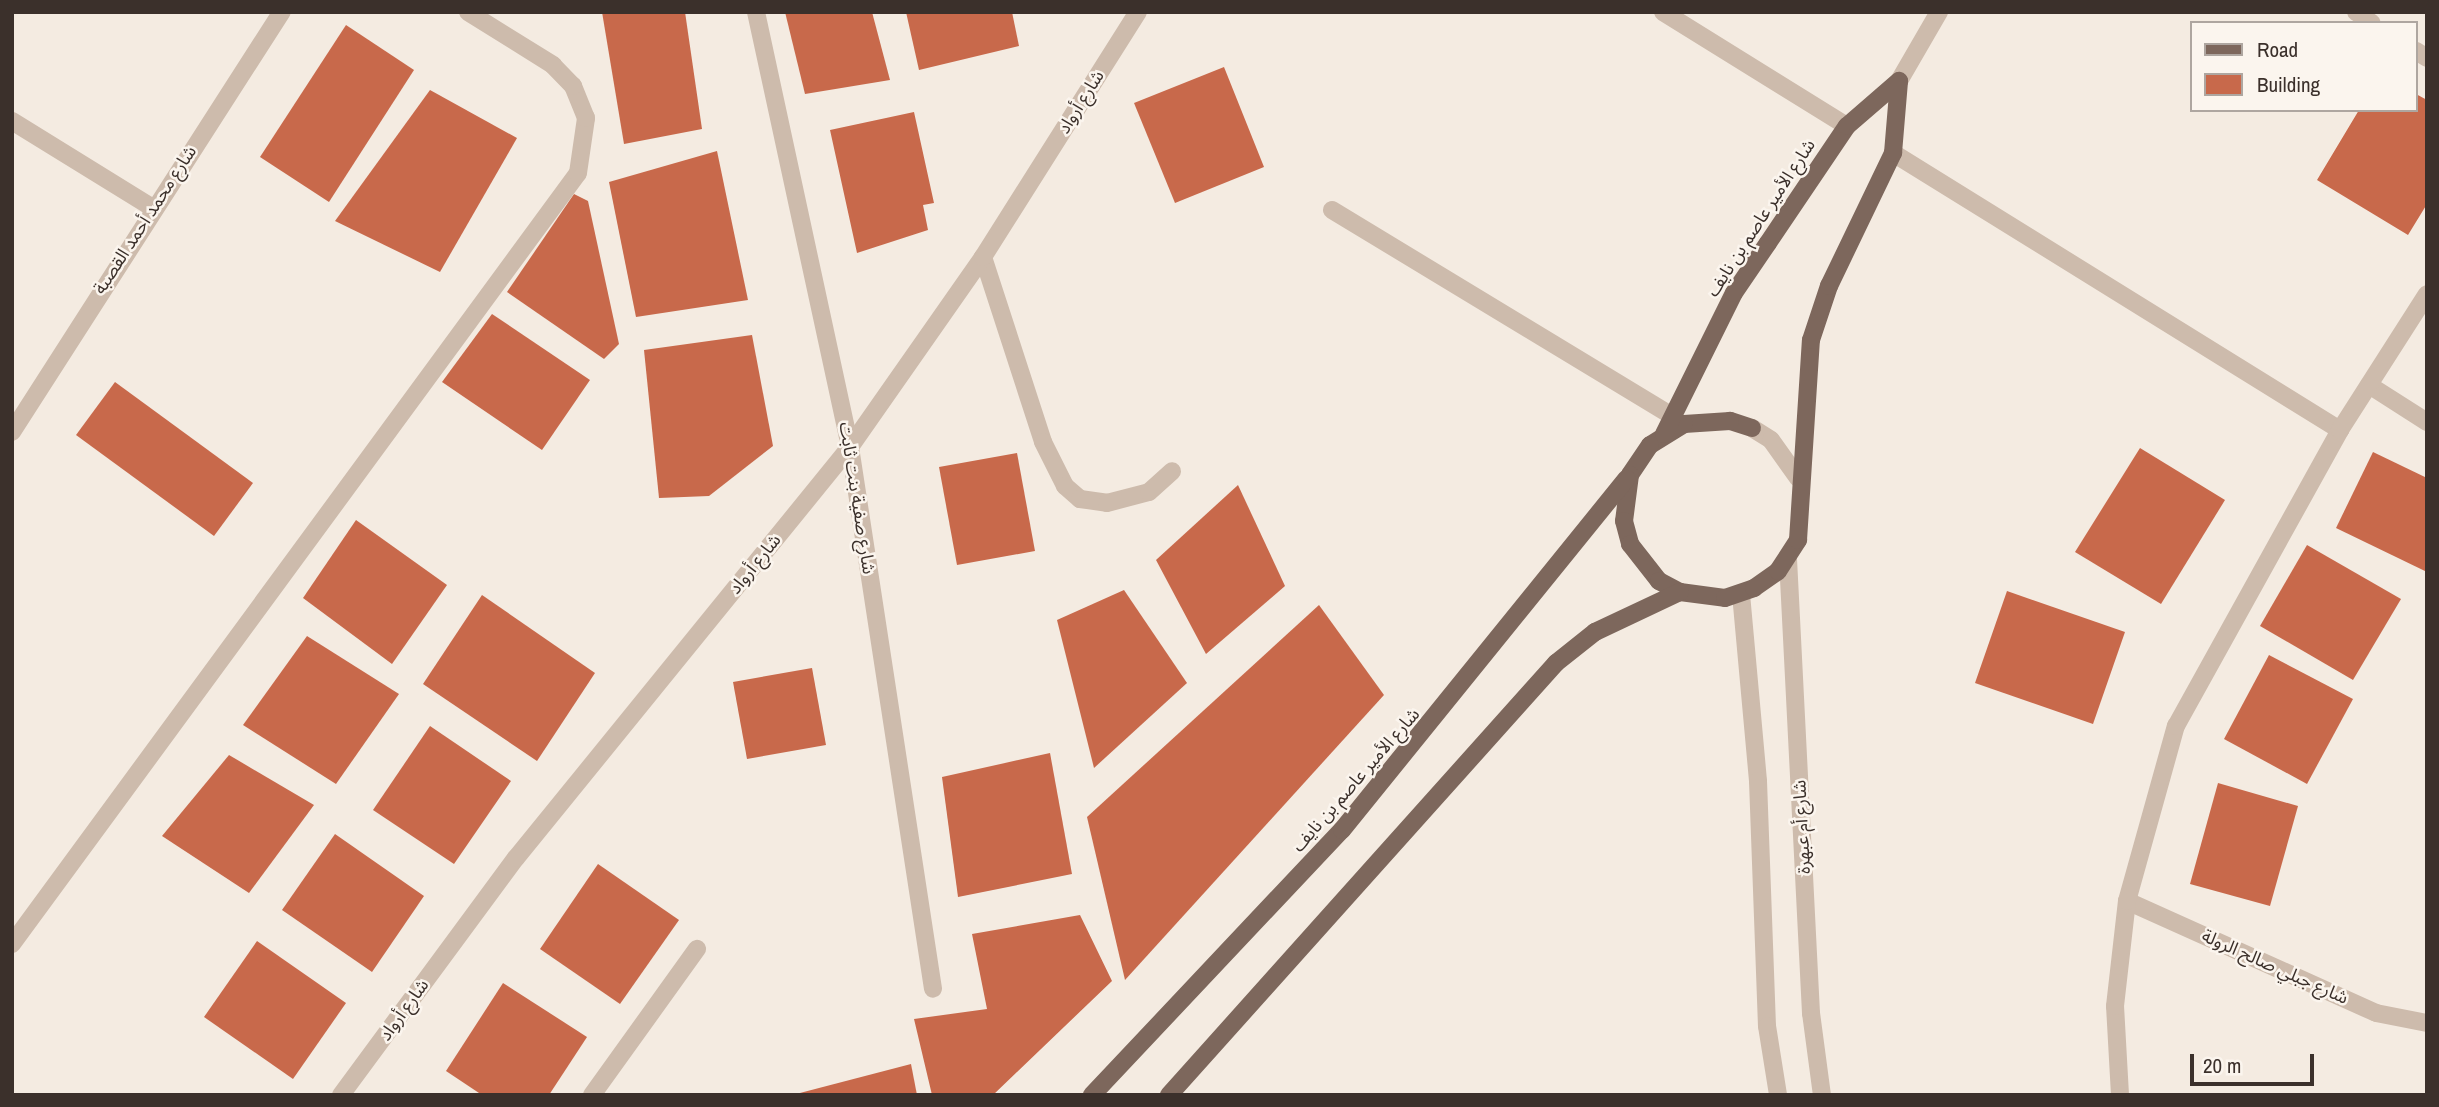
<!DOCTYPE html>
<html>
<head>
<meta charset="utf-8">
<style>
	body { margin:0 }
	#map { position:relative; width:2439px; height:1107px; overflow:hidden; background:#f4ebe1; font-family:"Archivo Narrow","Noto Sans Arabic",sans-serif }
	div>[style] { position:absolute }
	.building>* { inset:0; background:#c8694b }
	.minor>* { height:18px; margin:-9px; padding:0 9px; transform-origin:9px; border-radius:9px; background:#cdbbac }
	.major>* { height:18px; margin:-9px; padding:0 9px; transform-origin:9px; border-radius:9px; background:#7d675c }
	span { translate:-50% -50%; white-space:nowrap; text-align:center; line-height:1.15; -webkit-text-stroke:5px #fbf5ee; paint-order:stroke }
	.street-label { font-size:18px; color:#3b302b }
	.frame { position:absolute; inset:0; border:14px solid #3b302b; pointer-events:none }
	.legend { position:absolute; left:2190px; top:21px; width:228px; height:91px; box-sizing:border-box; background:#fbf5ee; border:2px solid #aea6a0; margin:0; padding:9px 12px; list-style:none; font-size:21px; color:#3b302b }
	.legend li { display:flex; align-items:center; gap:14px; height:35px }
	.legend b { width:35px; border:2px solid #aea6a0 }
	.scale { position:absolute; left:2190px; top:1054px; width:124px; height:32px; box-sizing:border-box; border:4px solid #3b302b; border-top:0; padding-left:9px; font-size:21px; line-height:24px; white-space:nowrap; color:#3b302b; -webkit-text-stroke:5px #fbf5ee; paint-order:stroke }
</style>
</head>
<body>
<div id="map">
	<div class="building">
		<div style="clip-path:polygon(602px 12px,685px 12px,702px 129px,624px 144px)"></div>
		<div style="clip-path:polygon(785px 12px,872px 12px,890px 80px,805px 94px)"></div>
		<div style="clip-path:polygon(906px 12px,1012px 12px,1019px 46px,919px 70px)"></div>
		<div style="clip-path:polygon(346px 25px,414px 70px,329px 202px,260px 157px)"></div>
		<div style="clip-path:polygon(1224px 67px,1264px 167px,1175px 203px,1134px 103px)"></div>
		<div style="clip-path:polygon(430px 90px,517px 138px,440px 272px,335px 221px)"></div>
		<div style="clip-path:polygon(2416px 94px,2427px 100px,2427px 204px,2408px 235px,2317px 180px,2359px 110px,2416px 110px)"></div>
		<div style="clip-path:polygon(914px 112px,934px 203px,923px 205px,928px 230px,857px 253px,830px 130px)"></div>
		<div style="clip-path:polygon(717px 151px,748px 300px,636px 317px,609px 182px)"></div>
		<div style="clip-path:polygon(574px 194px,588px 201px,619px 344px,604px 359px,507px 292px)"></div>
		<div style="clip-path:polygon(492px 314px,590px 380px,542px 450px,442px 382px)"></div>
		<div style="clip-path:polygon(752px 335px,773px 446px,709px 496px,659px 498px,644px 350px)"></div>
		<div style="clip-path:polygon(115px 382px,253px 483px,214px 536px,76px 435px)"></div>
		<div style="clip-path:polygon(2140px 448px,2225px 500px,2161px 604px,2075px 552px)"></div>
		<div style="clip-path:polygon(2373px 452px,2427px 478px,2427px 572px,2336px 528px)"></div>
		<div style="clip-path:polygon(1017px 453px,1035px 551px,957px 565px,939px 467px)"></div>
		<div style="clip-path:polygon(1238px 485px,1285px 586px,1206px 654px,1156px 560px)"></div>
		<div style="clip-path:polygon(356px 520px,447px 585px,392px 664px,303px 598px)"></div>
		<div style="clip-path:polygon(2307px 545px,2401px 599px,2353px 680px,2260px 626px)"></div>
		<div style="clip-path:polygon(1124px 590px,1187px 683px,1094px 768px,1057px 620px)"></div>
		<div style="clip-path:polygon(2007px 591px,2125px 632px,2093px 724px,1975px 683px)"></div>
		<div style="clip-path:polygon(482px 595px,595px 673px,537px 761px,423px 684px)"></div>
		<div style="clip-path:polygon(1319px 605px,1384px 695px,1125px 980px,1087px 817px)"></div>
		<div style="clip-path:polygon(307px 636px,399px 694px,336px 784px,243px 725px)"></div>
		<div style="clip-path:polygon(2269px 655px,2353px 699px,2307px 784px,2224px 739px)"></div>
		<div style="clip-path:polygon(812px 668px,826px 745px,747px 759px,733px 682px)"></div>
		<div style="clip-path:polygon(430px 726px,511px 781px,454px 864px,373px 810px)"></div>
		<div style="clip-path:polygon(1050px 753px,1072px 874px,958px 897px,942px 777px)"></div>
		<div style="clip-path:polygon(229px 755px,314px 805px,249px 893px,162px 836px)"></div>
		<div style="clip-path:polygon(2218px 783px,2298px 806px,2270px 906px,2190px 884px)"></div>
		<div style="clip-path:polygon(335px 834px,424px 896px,372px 972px,282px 910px)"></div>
		<div style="clip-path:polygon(598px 864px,679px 920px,620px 1004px,540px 949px)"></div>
		<div style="clip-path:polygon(1080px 915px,1112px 981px,993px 1095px,932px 1095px,914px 1019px,987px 1009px,972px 934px)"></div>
		<div style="clip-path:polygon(257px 941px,346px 1003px,293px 1079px,204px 1017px)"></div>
		<div style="clip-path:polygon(503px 983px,587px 1037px,549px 1095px,482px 1095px,446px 1071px)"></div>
		<div style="clip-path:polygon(911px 1064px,917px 1095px,796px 1095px,796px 1094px)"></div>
	</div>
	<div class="minor">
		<div style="left:756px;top:12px;width:445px;rotate:77.8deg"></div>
		<div style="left:850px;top:447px;width:548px;rotate:81.29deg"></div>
		<div style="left:1663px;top:12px;width:216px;rotate:31.8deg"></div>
		<div style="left:2356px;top:12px;width:19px;rotate:35deg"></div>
		<div style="left:2416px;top:51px;width:13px;rotate:32deg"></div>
		<div style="left:1899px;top:81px;width:80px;rotate:-59.9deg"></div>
		<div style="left:12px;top:121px;width:163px;rotate:31.7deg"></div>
		<div style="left:1893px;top:153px;width:526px;rotate:31.79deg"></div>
		<div style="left:1332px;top:210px;width:396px;rotate:31.2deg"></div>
		<div style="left:983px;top:257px;width:194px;rotate:72deg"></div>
		<div style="left:1043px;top:442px;width:49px;rotate:63.4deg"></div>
		<div style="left:1065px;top:486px;width:20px;rotate:41deg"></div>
		<div style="left:1080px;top:499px;width:27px;rotate:8deg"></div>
		<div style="left:1107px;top:503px;width:43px;rotate:-14.7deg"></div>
		<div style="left:1149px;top:492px;width:31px;rotate:-42deg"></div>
		<div style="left:2369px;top:385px;width:69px;rotate:32.5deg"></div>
		<div style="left:1752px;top:428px;width:22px;rotate:32deg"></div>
		<div style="left:1771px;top:440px;width:47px;rotate:54.6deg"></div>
		<div style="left:12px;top:432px;width:499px;rotate:-57.3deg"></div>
		<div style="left:1788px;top:559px;width:455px;rotate:87.1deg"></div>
		<div style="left:1811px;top:1013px;width:83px;rotate:82.4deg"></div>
		<div style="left:1741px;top:594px;width:188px;rotate:84.8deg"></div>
		<div style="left:1758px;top:781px;width:245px;rotate:87.9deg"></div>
		<div style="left:1767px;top:1026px;width:70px;rotate:80.9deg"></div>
		<div style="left:2127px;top:901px;width:273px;rotate:24.2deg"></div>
		<div style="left:2376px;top:1013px;width:52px;rotate:11.1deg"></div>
		<div style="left:12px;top:944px;width:956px;rotate:-53.72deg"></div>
		<div style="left:578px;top:173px;width:56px;rotate:-81.7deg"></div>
		<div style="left:586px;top:118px;width:35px;rotate:-112deg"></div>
		<div style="left:573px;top:86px;width:29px;rotate:-134deg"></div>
		<div style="left:553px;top:65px;width:100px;rotate:-148.1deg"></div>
		<div style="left:341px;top:1095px;width:295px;rotate:-53.6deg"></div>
		<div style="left:516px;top:858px;width:530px;rotate:-50.9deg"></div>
		<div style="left:850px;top:447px;width:232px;rotate:-55deg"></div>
		<div style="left:983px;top:257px;width:290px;rotate:-57.7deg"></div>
		<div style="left:592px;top:1095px;width:180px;rotate:-54.3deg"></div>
		<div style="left:2120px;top:1095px;width:89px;rotate:-93.2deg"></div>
		<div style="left:2115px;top:1006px;width:106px;rotate:-83.5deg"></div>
		<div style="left:2127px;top:901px;width:182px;rotate:-74.4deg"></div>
		<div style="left:2176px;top:726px;width:338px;rotate:-61deg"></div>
		<div style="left:2340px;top:430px;width:161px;rotate:-57.4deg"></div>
	</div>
	<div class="major">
		<div style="left:1752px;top:428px;width:23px;rotate:-162deg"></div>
		<div style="left:1730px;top:421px;width:46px;rotate:176.3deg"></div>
		<div style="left:1684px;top:424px;width:40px;rotate:148deg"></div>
		<div style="left:1650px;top:445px;width:36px;rotate:124deg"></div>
		<div style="left:1630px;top:475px;width:46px;rotate:97.4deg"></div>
		<div style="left:1624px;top:521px;width:24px;rotate:75deg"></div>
		<div style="left:1630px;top:544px;width:47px;rotate:51.9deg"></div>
		<div style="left:1659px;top:581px;width:24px;rotate:28deg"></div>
		<div style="left:1680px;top:592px;width:45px;rotate:7.6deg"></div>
		<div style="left:1725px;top:598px;width:31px;rotate:-19deg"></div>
		<div style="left:1754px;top:588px;width:29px;rotate:-35deg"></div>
		<div style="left:1778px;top:571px;width:37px;rotate:-57deg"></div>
		<div style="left:1798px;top:540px;width:200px;rotate:-86.3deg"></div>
		<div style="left:1811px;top:340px;width:57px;rotate:-71.6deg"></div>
		<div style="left:1829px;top:286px;width:148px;rotate:-64.3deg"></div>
		<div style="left:1893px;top:153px;width:72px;rotate:-85.2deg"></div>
		<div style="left:1664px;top:434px;width:157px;rotate:-63.6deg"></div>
		<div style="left:1734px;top:293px;width:60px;rotate:-55.8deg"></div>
		<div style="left:1768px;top:243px;width:141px;rotate:-56deg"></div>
		<div style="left:1847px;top:126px;width:69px;rotate:-40.9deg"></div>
		<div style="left:1092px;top:1095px;width:364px;rotate:-46.7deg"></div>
		<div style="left:1342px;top:830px;width:452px;rotate:-51deg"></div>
		<div style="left:1169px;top:1095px;width:580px;rotate:-48.14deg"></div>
		<div style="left:1556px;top:663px;width:50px;rotate:-38.5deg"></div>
		<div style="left:1595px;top:632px;width:94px;rotate:-25.2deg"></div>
	</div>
	<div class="street-label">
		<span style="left:1081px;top:102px;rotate:-58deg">شارع أرواد</span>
		<span style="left:1761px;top:218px;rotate:-57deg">شارع الأمير عاصم بن نايف</span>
		<span style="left:145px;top:220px;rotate:-57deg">شارع محمد أحمد القصبة</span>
		<span style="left:857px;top:498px;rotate:81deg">شارع صفية بنت ثابت</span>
		<span style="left:755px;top:564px;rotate:-51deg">شارع أرواد</span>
		<span style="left:1356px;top:780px;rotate:-49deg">شارع الأمير عاصم بن نايف</span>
		<span style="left:1802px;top:827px;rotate:-93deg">شارع أم عبهرة</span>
		<span style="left:2275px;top:967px;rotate:24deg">شارع جبلي صالح الرولة</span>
		<span style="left:404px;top:1010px;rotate:-54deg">شارع أرواد</span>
	</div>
	<div class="frame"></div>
	<ul class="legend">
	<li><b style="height:9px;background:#7d675c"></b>Road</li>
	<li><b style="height:19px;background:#c8694b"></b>Building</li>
	</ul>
	<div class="scale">20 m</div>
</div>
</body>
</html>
